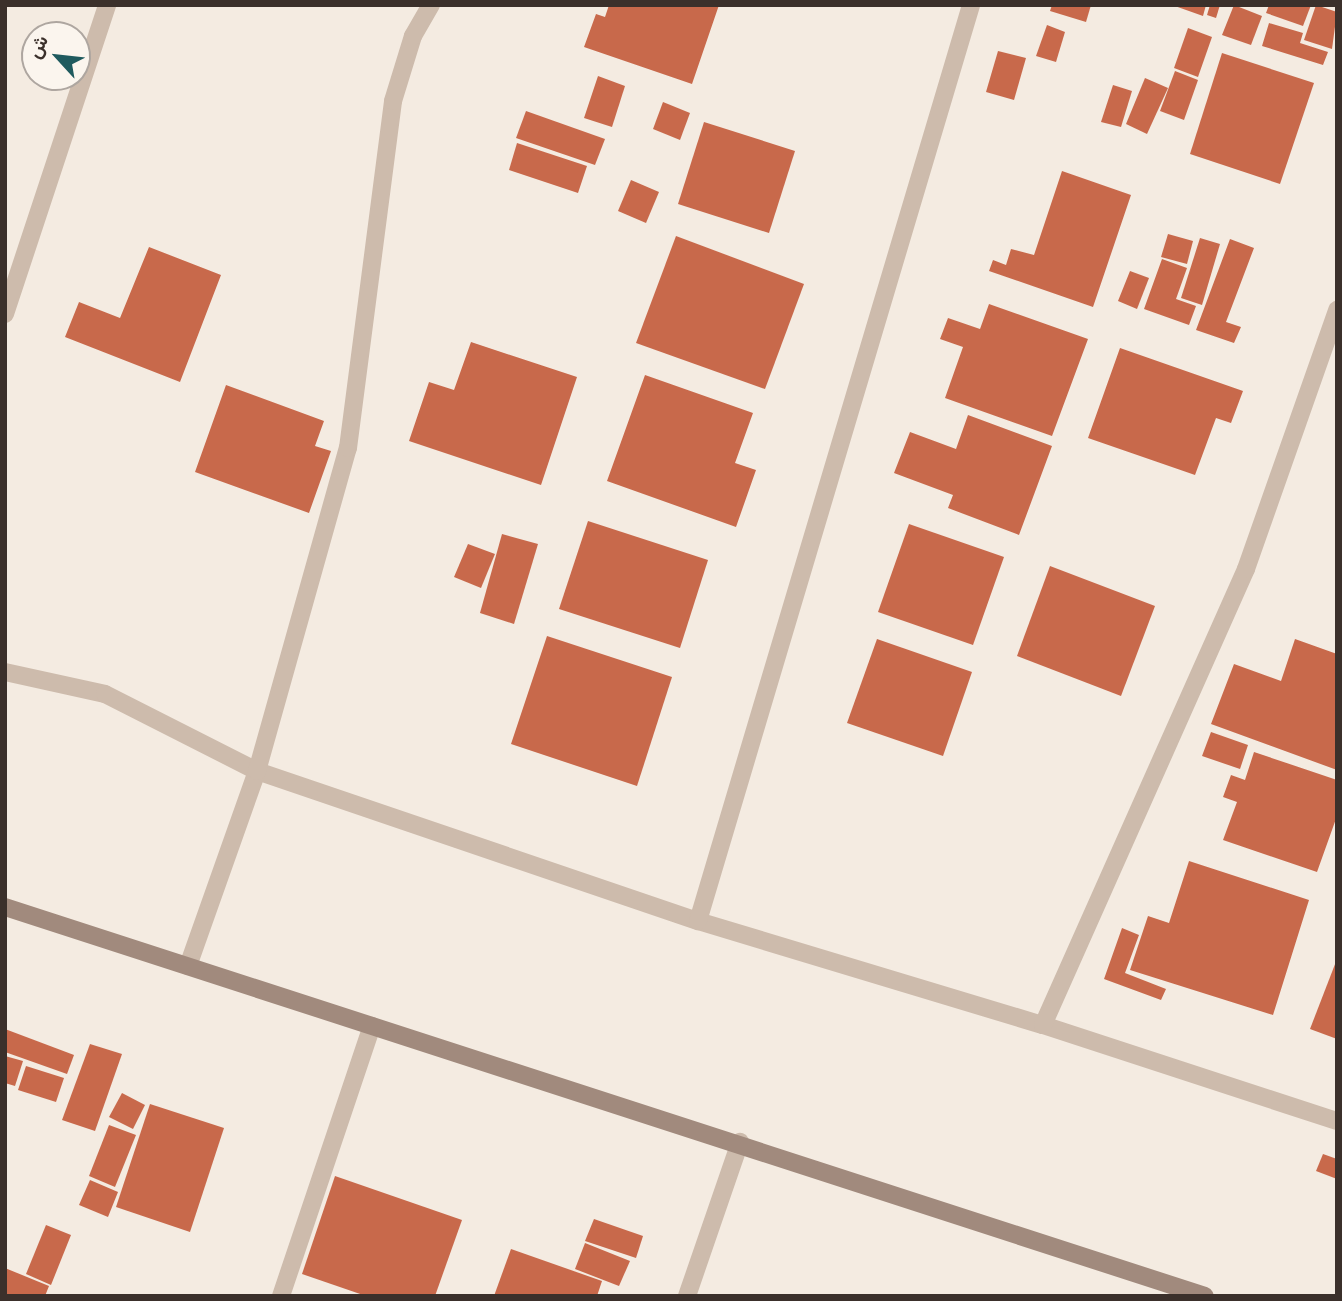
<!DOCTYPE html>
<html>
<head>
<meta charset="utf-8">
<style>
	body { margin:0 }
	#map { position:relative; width:1342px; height:1301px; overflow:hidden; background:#f4ebe1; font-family:"Source Sans 3",Vazirmatn,sans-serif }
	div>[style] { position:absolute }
	.building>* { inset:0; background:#c8694b }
	.street>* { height:18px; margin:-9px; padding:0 9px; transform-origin:9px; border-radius:9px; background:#cdbbac }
	.secondary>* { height:18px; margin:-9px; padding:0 9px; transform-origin:9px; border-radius:9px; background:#a18a7d }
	span { translate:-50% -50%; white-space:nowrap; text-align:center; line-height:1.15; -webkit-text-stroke:7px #fbf5ee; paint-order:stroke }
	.frame { position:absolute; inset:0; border:7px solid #3b302b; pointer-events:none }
	.north { position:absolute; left:21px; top:21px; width:70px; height:70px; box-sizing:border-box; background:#fbf5ee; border:2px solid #aea6a0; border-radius:50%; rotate:297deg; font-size:19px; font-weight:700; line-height:28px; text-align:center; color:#3b302b }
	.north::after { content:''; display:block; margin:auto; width:24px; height:32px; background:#1f5a5e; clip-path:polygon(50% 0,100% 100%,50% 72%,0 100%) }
</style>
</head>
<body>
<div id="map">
	<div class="building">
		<div style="clip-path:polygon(609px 5px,719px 5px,692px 84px,584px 47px,596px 14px,605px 17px)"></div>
		<div style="clip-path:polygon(1052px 5px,1091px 5px,1086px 22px,1050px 11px)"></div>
		<div style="clip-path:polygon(1172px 5px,1206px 5px,1203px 16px)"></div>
		<div style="clip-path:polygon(1210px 5px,1220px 5px,1216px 18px,1207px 15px)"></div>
		<div style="clip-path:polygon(1234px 5px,1262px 16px,1251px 45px,1222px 35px)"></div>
		<div style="clip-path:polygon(1269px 5px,1311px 5px,1303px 26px,1266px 13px)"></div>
		<div style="clip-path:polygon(1316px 5px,1337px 12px,1332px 49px,1304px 40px)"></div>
		<div style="clip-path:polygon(1269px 23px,1303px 33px,1300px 43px,1328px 52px,1323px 65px,1262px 46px)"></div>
		<div style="clip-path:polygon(1047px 25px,1065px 32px,1056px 62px,1036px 56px)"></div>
		<div style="clip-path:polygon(1188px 28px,1212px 37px,1198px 77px,1174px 68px)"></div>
		<div style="clip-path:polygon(998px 51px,1026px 58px,1014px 100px,986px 92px)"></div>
		<div style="clip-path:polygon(1222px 53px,1314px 83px,1280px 184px,1190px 154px)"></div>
		<div style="clip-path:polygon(1175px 71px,1198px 80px,1184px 120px,1160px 111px)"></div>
		<div style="clip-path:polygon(598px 76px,625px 86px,612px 127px,584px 118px)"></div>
		<div style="clip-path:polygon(1145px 78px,1168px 88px,1147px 134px,1126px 124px)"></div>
		<div style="clip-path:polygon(1113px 85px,1132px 91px,1121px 127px,1101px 122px)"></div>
		<div style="clip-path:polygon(663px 102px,690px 113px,680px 140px,653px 129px)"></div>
		<div style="clip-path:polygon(526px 111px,605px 139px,595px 165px,516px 138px)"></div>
		<div style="clip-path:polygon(704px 122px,795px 151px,769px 233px,678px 204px)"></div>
		<div style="clip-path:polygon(517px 143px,587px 166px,578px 193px,509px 170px)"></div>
		<div style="clip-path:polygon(1062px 171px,1131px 195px,1093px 307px,989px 271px,993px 260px,1006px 265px,1011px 249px,1034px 255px)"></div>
		<div style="clip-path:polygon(631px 180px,659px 192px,646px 223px,618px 211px)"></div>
		<div style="clip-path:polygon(1168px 234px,1193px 241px,1187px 264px,1161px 257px)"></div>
		<div style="clip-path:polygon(676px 236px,804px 284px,765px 389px,636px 343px)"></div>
		<div style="clip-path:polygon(1200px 238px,1220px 244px,1202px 305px,1181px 298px)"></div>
		<div style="clip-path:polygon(1230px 239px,1254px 248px,1226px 322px,1241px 327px,1234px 343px,1196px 330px)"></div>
		<div style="clip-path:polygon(149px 247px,221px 275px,180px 382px,65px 337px,79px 302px,120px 318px)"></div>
		<div style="clip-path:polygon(1162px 259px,1187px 268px,1176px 299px,1196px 306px,1189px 325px,1144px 309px)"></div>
		<div style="clip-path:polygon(1130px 271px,1149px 278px,1137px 309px,1118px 301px)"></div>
		<div style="clip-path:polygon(989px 304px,1088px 339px,1052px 436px,945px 398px,963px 347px,940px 339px,948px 318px,980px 329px)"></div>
		<div style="clip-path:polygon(471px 342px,577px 377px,541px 485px,409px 441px,429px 382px,454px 390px)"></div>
		<div style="clip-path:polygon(1120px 348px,1243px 391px,1231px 423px,1216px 418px,1195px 475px,1088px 438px)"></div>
		<div style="clip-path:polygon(645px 375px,753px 413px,735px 463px,756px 470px,736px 527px,607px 481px)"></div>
		<div style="clip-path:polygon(226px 385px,324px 421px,315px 446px,331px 451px,309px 513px,195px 472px)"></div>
		<div style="clip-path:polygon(968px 415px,1052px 446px,1019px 535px,948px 508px,953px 495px,894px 473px,910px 432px,956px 449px)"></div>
		<div style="clip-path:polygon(588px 521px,708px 560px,680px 648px,559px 609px)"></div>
		<div style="clip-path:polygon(909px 524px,1004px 557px,973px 645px,878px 612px)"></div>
		<div style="clip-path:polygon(502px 534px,538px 544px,514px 624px,480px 613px)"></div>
		<div style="clip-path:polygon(468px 544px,495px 554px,481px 588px,454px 577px)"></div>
		<div style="clip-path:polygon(1050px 566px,1155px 606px,1121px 696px,1017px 656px)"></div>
		<div style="clip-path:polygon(547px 636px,672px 677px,637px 786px,511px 744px)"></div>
		<div style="clip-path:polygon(877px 639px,972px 672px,943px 756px,847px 723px)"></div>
		<div style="clip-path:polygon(1295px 639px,1337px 654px,1337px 770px,1211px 724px,1234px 664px,1281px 681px)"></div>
		<div style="clip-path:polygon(1211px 732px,1248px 745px,1240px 769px,1202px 756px)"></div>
		<div style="clip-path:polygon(1254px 752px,1337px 780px,1337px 816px,1317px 872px,1223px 840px,1237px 802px,1223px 797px,1231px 775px,1245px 780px)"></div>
		<div style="clip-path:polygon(1189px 861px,1309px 900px,1273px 1015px,1130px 970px,1148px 916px,1169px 923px)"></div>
		<div style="clip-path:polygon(1122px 928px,1139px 935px,1125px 973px,1166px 989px,1161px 1000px,1104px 979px)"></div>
		<div style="clip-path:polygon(1337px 959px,1337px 1039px,1310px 1029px)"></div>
		<div style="clip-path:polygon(5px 1029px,74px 1055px,67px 1074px,5px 1052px)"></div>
		<div style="clip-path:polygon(90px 1044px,122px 1054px,95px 1131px,62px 1120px)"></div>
		<div style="clip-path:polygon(5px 1056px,23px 1061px,15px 1086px,5px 1083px)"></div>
		<div style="clip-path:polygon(26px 1066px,64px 1078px,56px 1102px,18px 1090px)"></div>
		<div style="clip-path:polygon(122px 1093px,145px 1105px,133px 1129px,109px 1117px)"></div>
		<div style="clip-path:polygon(150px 1104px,224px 1128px,190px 1232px,116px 1207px)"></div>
		<div style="clip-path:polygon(109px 1125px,136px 1135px,115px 1187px,89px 1176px)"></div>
		<div style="clip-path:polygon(1323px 1154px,1337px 1159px,1337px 1179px,1316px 1171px)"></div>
		<div style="clip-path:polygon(335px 1176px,462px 1220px,435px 1296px,366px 1296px,302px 1274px)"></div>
		<div style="clip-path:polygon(90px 1180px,118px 1192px,108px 1217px,79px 1205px)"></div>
		<div style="clip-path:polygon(594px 1219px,643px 1236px,636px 1258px,585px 1241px)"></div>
		<div style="clip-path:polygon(46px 1225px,71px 1235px,51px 1285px,26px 1274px)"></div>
		<div style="clip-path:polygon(585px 1243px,630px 1261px,619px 1286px,575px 1269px)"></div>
		<div style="clip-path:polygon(511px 1249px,602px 1281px,597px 1296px,494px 1296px)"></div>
		<div style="clip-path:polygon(5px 1268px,49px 1286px,45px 1296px,5px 1296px)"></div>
	</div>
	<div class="street">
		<div style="left:5px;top:314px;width:325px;rotate:-71.7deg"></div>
		<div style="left:5px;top:672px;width:102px;rotate:12.4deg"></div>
		<div style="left:105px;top:694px;width:170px;rotate:26.9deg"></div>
		<div style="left:257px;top:771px;width:466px;rotate:18.8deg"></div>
		<div style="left:698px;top:921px;width:360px;rotate:16.8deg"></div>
		<div style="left:1043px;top:1025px;width:309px;rotate:18.1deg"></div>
		<div style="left:698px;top:921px;width:956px;rotate:-73.4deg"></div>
		<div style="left:188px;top:966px;width:207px;rotate:-70.5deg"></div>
		<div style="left:257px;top:771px;width:336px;rotate:-74.3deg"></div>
		<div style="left:348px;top:448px;width:350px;rotate:-82.6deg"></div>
		<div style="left:393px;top:101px;width:68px;rotate:-72.9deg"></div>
		<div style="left:413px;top:36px;width:36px;rotate:-60deg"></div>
		<div style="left:1043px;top:1025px;width:499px;rotate:-66deg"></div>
		<div style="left:1246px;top:569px;width:275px;rotate:-70.6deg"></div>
		<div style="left:281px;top:1296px;width:285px;rotate:-71.4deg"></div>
		<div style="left:687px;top:1296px;width:163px;rotate:-71deg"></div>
	</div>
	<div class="secondary">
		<div style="left:5px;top:907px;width:1261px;rotate:17.96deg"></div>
	</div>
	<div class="frame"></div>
	<div class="north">ش</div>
</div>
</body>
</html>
